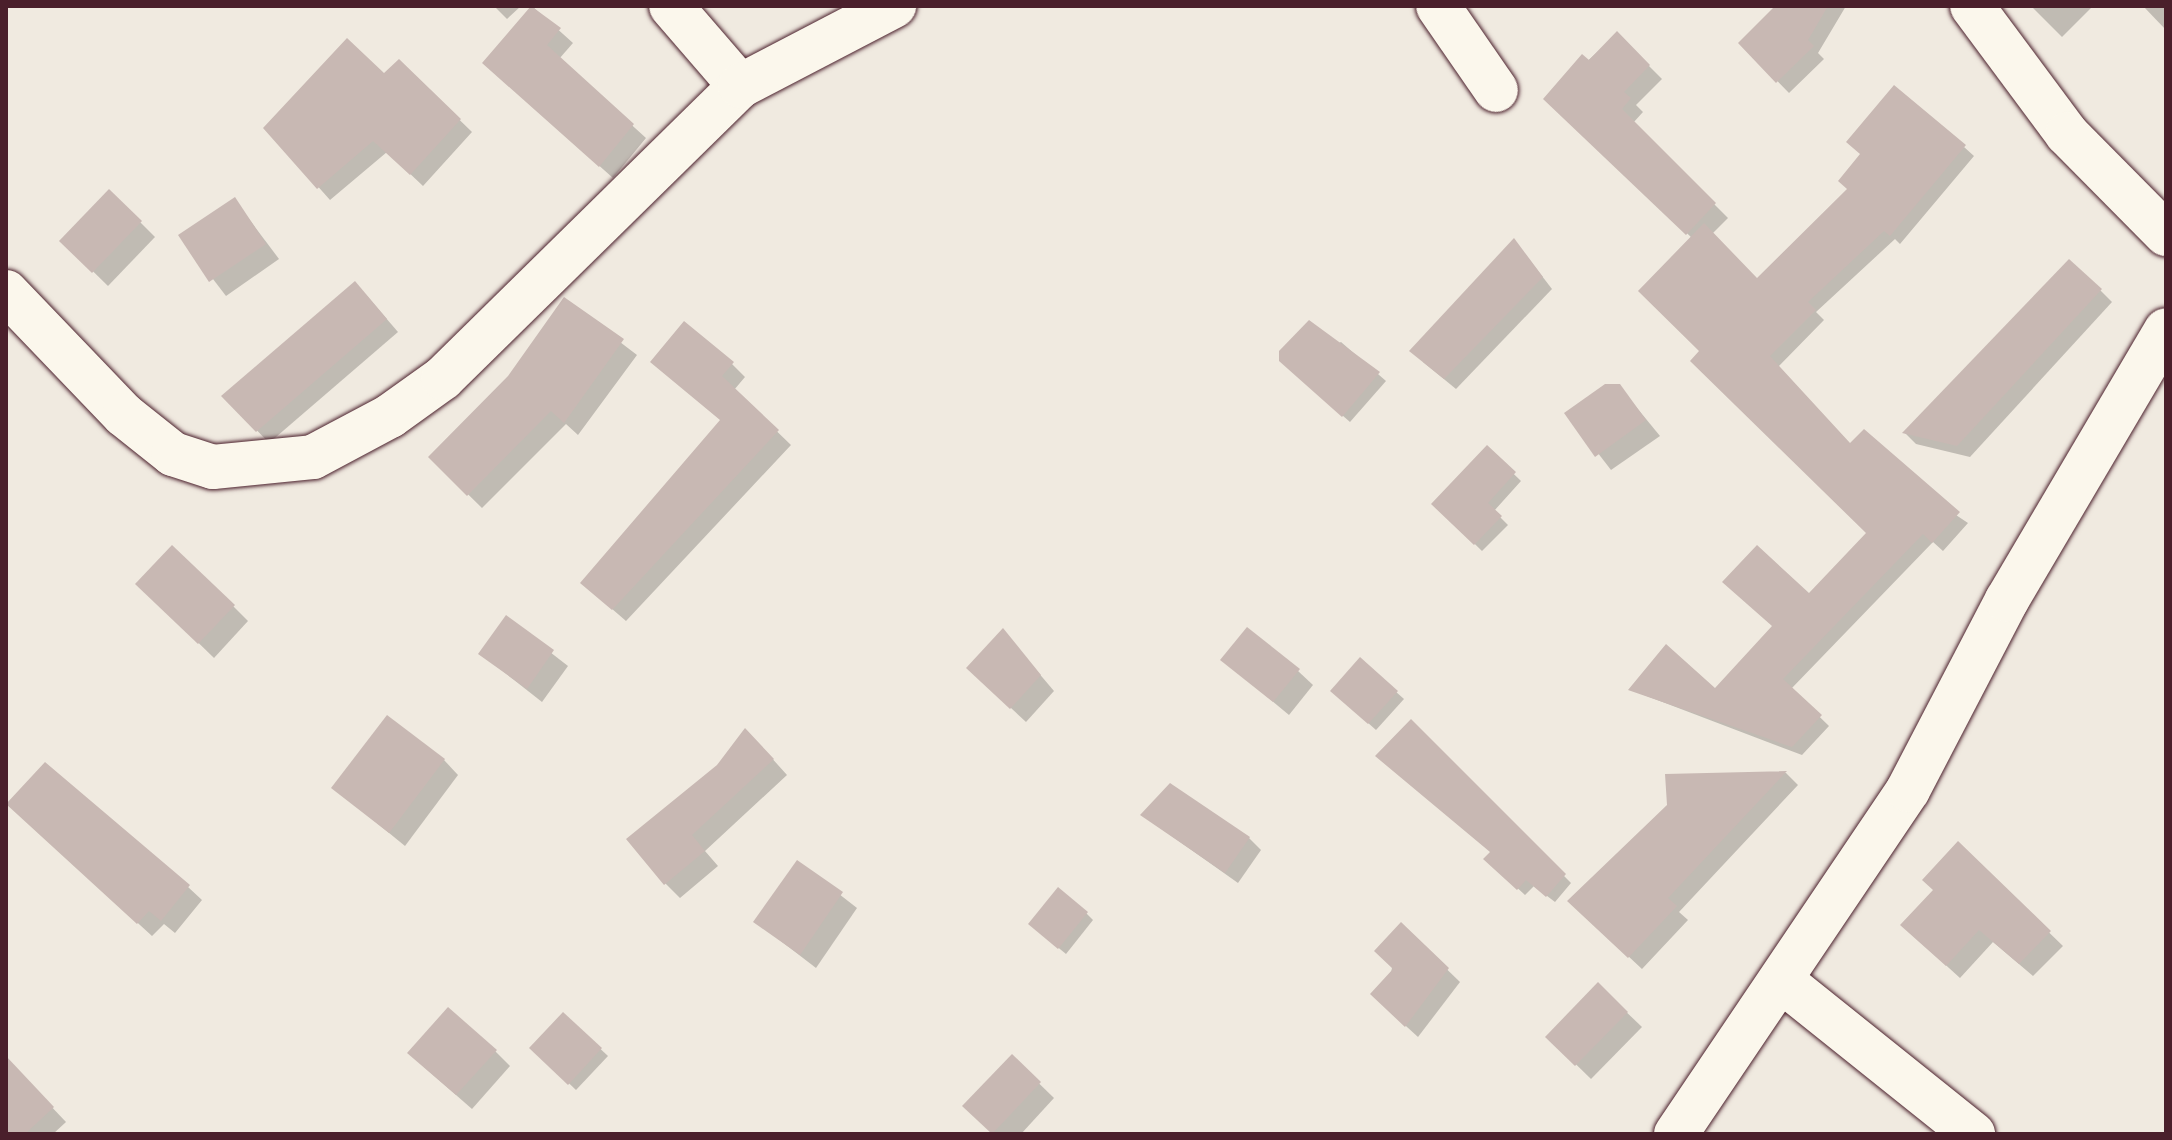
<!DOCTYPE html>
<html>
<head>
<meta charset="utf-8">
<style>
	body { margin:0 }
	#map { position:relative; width:2172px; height:1140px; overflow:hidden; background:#f0eae0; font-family:Itim,sans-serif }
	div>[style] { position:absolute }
	.shadow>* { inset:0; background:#0003 }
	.building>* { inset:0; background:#c8b8b3 }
	.roads { filter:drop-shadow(0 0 2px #4a1f2b) drop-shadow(0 0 2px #4a1f2b) }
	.minor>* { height:44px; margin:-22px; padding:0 22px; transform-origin:22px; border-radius:22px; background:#fbf7ec }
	span { translate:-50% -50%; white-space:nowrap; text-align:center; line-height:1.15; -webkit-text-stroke:6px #fbf7ec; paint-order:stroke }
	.frame { position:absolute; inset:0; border:8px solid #4a1f2b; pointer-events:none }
</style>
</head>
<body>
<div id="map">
	<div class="shadow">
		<div style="clip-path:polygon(494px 6px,521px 6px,507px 19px)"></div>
		<div style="clip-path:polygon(1778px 6px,1846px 6px,1818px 53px,1824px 59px,1789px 93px,1740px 43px)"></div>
		<div style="clip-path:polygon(2031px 6px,2093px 6px,2062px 37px)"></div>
		<div style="clip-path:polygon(2143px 6px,2166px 6px,2166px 30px)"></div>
		<div style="clip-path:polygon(533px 7px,573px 43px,559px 59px,646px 138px,613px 178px,484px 63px)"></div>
		<div style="clip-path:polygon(1617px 34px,1662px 79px,1636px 105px,1643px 112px,1633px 123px,1728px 218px,1712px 234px,1757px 281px,1964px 147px,1974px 156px,1900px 244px,1895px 239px,1816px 312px,1824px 320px,1778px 367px,1851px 445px,1968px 523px,1943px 551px,1933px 542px,1791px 689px,1829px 726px,1802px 755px,1631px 690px,1716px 690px,1869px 533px,1701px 351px,1692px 238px,1546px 99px)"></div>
		<div style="clip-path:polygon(399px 61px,472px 132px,423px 186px,387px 152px,330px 200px,266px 128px,384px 76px)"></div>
		<div style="clip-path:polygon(109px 191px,155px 237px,108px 286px,62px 241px)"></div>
		<div style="clip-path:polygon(234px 199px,279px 259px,226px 296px,180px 236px)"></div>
		<div style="clip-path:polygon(1515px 241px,1552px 289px,1456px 389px,1423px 362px)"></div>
		<div style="clip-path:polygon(2100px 290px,2112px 302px,1970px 457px,1916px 444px,1905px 433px)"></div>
		<div style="clip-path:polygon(367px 296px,398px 332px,269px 443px,224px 396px)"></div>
		<div style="clip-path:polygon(565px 300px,637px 355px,578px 435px,566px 424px,482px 508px,430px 457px,509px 378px)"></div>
		<div style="clip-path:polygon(1341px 342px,1386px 381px,1350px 422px,1288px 368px)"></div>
		<div style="clip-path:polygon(652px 362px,732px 364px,745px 377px,734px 390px,791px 445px,626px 621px,596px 595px,722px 421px)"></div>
		<div style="clip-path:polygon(1619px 386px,1660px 436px,1611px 470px,1567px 413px)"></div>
		<div style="clip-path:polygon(1487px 448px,1521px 481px,1494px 511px,1508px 525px,1482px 551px,1434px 504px)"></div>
		<div style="clip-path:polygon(137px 583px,233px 606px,248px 621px,214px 658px)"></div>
		<div style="clip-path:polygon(506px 618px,568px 666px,542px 702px,481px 654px)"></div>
		<div style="clip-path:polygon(1003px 631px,1054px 691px,1026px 722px,983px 682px)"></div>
		<div style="clip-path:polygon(1223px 660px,1298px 671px,1313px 685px,1289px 715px)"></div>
		<div style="clip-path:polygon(1360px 660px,1404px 699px,1376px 730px,1339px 697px)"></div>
		<div style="clip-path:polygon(1411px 722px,1571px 883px,1555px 902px,1534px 886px,1525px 895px,1486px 859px,1492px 853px)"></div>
		<div style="clip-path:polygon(760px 745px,787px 775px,705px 851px,718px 866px,680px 898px,665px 883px,718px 766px)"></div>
		<div style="clip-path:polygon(444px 760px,458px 775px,405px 846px,334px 788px)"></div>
		<div style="clip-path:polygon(1786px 773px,1798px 785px,1679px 912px,1688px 920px,1642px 969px,1582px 913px,1669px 805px,1667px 776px)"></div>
		<div style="clip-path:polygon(1142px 815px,1249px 838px,1261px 850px,1238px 883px)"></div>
		<div style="clip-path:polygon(23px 818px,188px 887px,202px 900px,175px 933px,164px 924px,152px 936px)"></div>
		<div style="clip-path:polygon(1958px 844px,2063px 946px,2033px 976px,1993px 942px,1960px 978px,1916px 938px)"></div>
		<div style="clip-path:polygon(798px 862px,857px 908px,816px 968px,756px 922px)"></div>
		<div style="clip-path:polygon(1086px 913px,1093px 920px,1066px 954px,1038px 931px)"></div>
		<div style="clip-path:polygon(1401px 925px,1460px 982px,1418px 1037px,1384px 1006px)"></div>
		<div style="clip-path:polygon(1598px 985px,1642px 1027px,1591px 1079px,1548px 1037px)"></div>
		<div style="clip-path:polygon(563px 1014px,608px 1056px,576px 1090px,532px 1048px)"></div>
		<div style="clip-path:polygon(495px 1051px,510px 1066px,472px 1109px,424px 1067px)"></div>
		<div style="clip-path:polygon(1012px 1057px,1054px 1098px,1021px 1134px,994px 1134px,965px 1106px)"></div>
		<div style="clip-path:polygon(6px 1059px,66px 1122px,53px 1134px,6px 1134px)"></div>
	</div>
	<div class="building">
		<div style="clip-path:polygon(531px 6px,561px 28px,547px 45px,634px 124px,599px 167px,482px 63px)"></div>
		<div style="clip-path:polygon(1775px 6px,1828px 6px,1808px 40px,1814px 46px,1776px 83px,1738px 43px)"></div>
		<div style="clip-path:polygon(1617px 31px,1650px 65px,1624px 92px,1631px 98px,1622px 109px,1716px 203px,1686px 235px,1543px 99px,1582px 54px,1589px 60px)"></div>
		<div style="clip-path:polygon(347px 38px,384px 73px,399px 59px,461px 119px,410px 175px,373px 141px,317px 189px,263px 128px)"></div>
		<div style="clip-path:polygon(1894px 85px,1966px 145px,1890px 236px,1884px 231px,1808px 302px,1816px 310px,1770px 356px,1850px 443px,1864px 429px,1960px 512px,1932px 543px,1923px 534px,1783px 679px,1822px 715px,1792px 747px,1628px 690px,1666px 644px,1715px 688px,1772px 626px,1722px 582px,1757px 545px,1809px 593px,1866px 533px,1690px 361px,1699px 351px,1638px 291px,1704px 223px,1757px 278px,1847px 189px,1838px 181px,1860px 154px,1846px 142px)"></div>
		<div style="clip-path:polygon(109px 189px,142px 221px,92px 273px,59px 241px)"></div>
		<div style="clip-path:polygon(235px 197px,266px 244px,209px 282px,178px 235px)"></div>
		<div style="clip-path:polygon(1514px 238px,1543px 277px,1444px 379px,1409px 351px)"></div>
		<div style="clip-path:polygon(2069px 259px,2102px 289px,1957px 446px,1902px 433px)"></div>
		<div style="clip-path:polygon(355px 281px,387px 319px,256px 432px,221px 396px)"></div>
		<div style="clip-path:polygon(564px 297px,624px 339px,564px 423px,551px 411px,467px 496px,428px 457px,508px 376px)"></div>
		<div style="clip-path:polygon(1309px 320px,1380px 372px,1342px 417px,1279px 361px,1279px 351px)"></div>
		<div style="clip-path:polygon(684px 321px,734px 362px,722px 376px,779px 430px,612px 610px,580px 583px,720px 420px,650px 362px)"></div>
		<div style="clip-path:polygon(1605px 384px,1620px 384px,1646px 420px,1595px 457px,1564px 413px)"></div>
		<div style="clip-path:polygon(1487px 445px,1516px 472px,1488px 503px,1502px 516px,1474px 545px,1431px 504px)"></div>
		<div style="clip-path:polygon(172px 545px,235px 605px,198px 644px,135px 584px)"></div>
		<div style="clip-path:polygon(506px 615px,554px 650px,527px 689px,478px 654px)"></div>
		<div style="clip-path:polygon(1247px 627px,1300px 669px,1273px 702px,1220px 660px)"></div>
		<div style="clip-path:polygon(1003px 628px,1041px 675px,1010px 709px,966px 668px)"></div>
		<div style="clip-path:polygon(1360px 657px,1398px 691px,1368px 724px,1330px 691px)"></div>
		<div style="clip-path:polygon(387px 715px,445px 759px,389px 833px,331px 788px)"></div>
		<div style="clip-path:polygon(1411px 719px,1566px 874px,1546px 897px,1526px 880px,1517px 890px,1483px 859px,1490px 852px,1375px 756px)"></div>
		<div style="clip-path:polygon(745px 728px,774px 759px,692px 835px,705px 851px,664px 885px,626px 839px,717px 765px)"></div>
		<div style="clip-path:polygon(45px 762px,190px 885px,161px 921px,149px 911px,137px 924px,6px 804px)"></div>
		<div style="clip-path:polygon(1787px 771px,1668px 898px,1677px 906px,1628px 958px,1567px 901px,1667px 805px,1665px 774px)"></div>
		<div style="clip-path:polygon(1170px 783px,1250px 837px,1225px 873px,1140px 815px)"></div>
		<div style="clip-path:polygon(1958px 841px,2051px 931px,2019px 964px,1979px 930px,1946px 966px,1900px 925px,1933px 890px,1922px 880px)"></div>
		<div style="clip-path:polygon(797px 860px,843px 892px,800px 955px,753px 922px)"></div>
		<div style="clip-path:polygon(1058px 887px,1088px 912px,1058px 949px,1028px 924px)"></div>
		<div style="clip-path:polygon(1401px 922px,1449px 968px,1405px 1027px,1370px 994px,1393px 969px,1374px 951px)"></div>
		<div style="clip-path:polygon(1598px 982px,1628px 1012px,1575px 1066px,1545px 1037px)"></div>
		<div style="clip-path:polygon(448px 1007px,497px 1050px,456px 1095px,407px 1053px)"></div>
		<div style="clip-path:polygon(563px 1012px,602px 1048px,568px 1085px,529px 1048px)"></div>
		<div style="clip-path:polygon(1012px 1054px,1041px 1082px,992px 1134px,962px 1106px)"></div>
		<div style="clip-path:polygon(6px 1056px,54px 1107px,25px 1134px,6px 1134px)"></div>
	</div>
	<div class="roads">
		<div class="minor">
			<div style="left:671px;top:6px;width:106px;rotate:49.2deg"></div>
			<div style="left:1438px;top:6px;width:102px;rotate:55.4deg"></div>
			<div style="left:1972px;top:6px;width:159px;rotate:53.4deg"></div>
			<div style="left:2067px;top:134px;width:141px;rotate:45.3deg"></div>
			<div style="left:6px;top:292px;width:170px;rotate:46.2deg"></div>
			<div style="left:124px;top:415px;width:63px;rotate:38.5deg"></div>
			<div style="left:173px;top:454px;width:42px;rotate:18deg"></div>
			<div style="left:213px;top:467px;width:100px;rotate:-5.7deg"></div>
			<div style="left:313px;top:457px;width:87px;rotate:-28deg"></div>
			<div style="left:390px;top:416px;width:65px;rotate:-35.6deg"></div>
			<div style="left:443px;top:378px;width:417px;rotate:-44.5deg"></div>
			<div style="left:740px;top:86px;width:174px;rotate:-27.5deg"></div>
			<div style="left:1782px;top:981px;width:245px;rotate:38.7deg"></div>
			<div style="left:1676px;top:1134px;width:415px;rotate:-56deg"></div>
			<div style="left:1908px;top:790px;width:214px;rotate:-62.5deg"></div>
			<div style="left:2007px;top:600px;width:313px;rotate:-59.5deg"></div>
		</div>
	</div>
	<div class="frame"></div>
</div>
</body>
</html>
